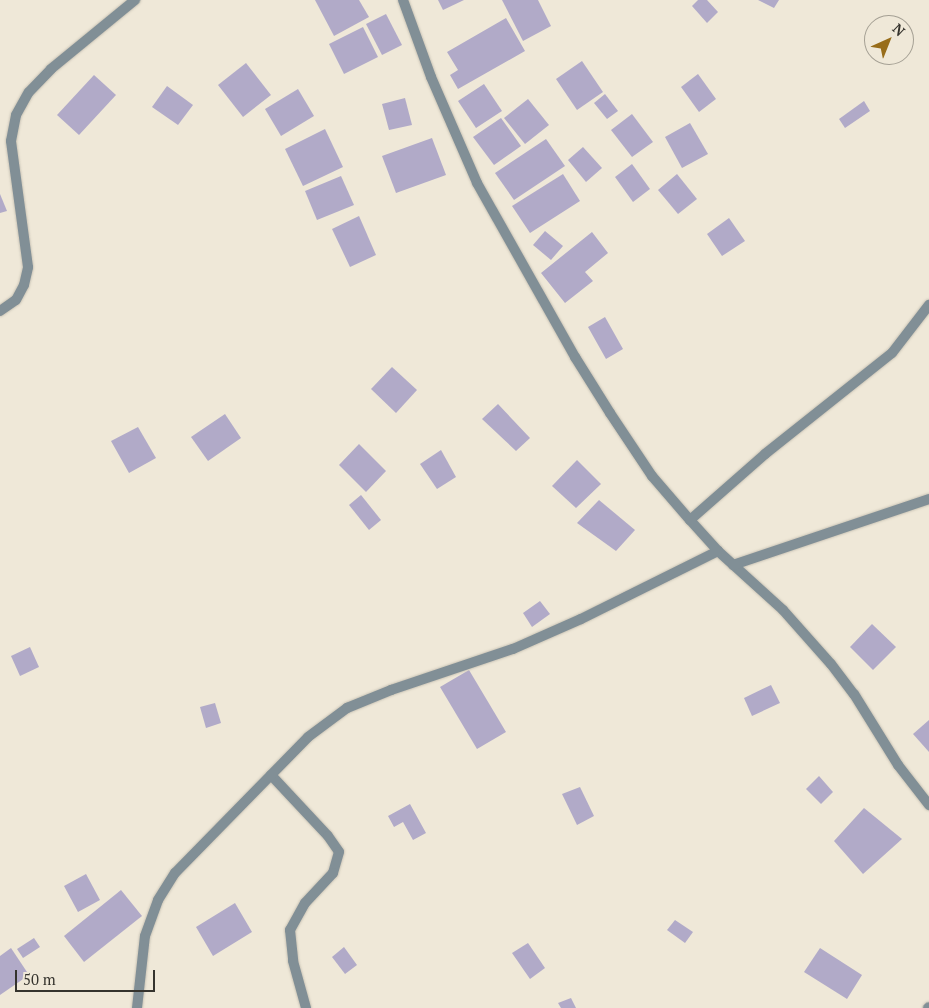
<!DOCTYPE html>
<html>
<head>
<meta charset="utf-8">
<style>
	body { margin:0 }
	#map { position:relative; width:929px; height:1008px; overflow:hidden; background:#efe8d8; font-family:"PT Serif",serif }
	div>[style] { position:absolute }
	.building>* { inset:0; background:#b1aac8 }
	.roads { filter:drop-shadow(0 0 1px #cac4b6) drop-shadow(0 0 1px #cac4b6) }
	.street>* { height:10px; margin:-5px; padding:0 5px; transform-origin:5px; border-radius:5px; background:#818f96 }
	span { translate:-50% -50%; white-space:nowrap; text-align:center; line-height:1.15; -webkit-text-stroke:4.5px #efe8d8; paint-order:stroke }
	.north { position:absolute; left:864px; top:15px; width:50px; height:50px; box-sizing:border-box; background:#efe8d8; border:1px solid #a5a094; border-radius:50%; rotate:44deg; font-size:14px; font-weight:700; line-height:20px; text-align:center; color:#35332d }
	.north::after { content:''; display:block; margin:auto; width:18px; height:22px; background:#986d1a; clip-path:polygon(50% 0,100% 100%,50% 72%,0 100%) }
	.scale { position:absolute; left:15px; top:970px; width:140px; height:22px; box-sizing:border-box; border:2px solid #35332d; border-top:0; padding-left:6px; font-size:15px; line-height:18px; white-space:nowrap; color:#35332d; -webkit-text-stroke:4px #efe8d8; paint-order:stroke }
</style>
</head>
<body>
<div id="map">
	<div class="building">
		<div style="clip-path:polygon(315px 0,359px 0,369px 17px,334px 36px)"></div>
		<div style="clip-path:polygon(438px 0,464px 0,443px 10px)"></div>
		<div style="clip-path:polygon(502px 0,538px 0,551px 26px,523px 41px)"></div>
		<div style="clip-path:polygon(698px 0,707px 0,718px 12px,707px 23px,692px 6px)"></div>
		<div style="clip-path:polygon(758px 0,779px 0,774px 8px)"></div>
		<div style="clip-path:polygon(386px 14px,402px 45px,382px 55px,366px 24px)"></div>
		<div style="clip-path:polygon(506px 18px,525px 51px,458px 89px,450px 75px,458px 70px,447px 52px)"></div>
		<div style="clip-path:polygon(363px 27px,378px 57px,344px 74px,329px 44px)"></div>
		<div style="clip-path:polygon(582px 61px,603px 92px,577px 110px,556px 79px)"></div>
		<div style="clip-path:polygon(246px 63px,271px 95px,243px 117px,218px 85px)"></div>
		<div style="clip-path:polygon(698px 74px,716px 99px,699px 112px,681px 87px)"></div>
		<div style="clip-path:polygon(94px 75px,116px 95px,79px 135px,57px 115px)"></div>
		<div style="clip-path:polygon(484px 84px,502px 111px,476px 128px,458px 101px)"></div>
		<div style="clip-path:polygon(167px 86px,193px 105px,178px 125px,152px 107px)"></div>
		<div style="clip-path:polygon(298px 89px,314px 116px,281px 136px,265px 109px)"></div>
		<div style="clip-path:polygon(605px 94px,618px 111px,607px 119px,594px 103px)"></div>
		<div style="clip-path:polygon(405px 98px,412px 125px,389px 130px,382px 104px)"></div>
		<div style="clip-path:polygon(528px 99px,549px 125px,525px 144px,504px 118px)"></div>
		<div style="clip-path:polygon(864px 101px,870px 111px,845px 128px,839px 119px)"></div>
		<div style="clip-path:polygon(632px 114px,653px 142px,632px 157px,611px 130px)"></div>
		<div style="clip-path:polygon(501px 118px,521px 146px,494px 165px,473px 137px)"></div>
		<div style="clip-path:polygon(690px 123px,708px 154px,682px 168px,665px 137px)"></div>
		<div style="clip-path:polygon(325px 129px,343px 167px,303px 186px,285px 149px)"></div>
		<div style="clip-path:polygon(432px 138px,446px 175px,396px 193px,382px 156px)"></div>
		<div style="clip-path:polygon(546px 139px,565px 166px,514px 200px,495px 173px)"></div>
		<div style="clip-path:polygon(583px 147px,602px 168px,586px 182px,568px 160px)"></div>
		<div style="clip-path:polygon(632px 164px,650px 189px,633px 202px,615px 177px)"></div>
		<div style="clip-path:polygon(563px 174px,580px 201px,530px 233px,512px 206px)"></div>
		<div style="clip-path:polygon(677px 174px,697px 199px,678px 214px,658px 190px)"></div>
		<div style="clip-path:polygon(341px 176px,354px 205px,317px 220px,305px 191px)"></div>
		<div style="clip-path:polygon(0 194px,7px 211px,0 213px)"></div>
		<div style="clip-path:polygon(359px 216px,376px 255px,350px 267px,332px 229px)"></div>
		<div style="clip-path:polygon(729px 218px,745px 241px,722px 256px,707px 234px)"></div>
		<div style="clip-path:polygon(545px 231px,563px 246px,551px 260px,533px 245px)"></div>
		<div style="clip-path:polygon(592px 232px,608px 253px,585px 272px,593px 281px,565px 303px,541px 273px)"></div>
		<div style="clip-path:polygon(605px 317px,623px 349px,606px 359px,588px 327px)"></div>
		<div style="clip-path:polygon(392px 367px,417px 390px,396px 413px,371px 389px)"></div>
		<div style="clip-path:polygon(498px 404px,530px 438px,516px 451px,482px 419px)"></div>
		<div style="clip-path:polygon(225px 414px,241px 438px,208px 461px,191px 437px)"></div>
		<div style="clip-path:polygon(138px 427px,156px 458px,129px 473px,111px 441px)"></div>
		<div style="clip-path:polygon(359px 444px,386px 471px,366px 492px,339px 465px)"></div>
		<div style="clip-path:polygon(441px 450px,456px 477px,437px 489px,420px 464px)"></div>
		<div style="clip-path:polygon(577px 460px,601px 484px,576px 508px,552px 486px)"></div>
		<div style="clip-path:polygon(361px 495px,381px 520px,369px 530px,349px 505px)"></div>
		<div style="clip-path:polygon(599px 500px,635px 530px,616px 551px,577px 523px)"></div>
		<div style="clip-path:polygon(540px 601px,550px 614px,532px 627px,523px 613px)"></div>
		<div style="clip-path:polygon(872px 624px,896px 647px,873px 670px,850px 647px)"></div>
		<div style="clip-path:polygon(30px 647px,39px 667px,20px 676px,11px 656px)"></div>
		<div style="clip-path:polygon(469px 670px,506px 732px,477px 749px,440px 687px)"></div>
		<div style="clip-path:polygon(771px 685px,780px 703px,752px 716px,744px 698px)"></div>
		<div style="clip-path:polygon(215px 703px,221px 723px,206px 728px,200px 707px)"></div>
		<div style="clip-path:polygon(929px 720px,929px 752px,913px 734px)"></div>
		<div style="clip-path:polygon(819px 776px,833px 792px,821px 804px,806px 789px)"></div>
		<div style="clip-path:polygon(580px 787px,594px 816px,577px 825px,562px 794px)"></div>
		<div style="clip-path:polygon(410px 804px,426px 833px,413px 840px,403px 822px,394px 827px,388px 816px)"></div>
		<div style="clip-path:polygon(864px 808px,902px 839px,863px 874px,834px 841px)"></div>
		<div style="clip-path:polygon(86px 874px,100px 900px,78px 912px,64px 886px)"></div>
		<div style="clip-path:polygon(121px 890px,142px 916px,84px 962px,64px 936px)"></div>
		<div style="clip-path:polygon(235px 903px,252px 932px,213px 956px,196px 927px)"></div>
		<div style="clip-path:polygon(675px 920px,693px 932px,685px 943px,667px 930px)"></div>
		<div style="clip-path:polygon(34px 938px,40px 947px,23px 958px,17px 949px)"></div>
		<div style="clip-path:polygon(528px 943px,545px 968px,530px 979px,512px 953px)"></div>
		<div style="clip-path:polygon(344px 947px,357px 965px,345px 974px,332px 957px)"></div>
		<div style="clip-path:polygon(11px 948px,29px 975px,0 995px,0 956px)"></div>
		<div style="clip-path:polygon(820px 948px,862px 975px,847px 999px,804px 972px)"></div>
		<div style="clip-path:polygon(571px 998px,576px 1008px,561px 1008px,558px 1003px)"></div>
	</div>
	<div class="roads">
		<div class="street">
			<div style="left:403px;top:0;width:82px;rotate:70deg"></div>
			<div style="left:431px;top:77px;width:116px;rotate:66.5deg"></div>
			<div style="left:477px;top:183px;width:200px;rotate:60.6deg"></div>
			<div style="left:575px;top:357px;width:66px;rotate:58deg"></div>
			<div style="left:610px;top:413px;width:76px;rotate:56.3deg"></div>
			<div style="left:652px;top:476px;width:58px;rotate:49.2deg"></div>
			<div style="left:690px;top:520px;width:42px;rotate:47.9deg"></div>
			<div style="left:718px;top:551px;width:88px;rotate:42.2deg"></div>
			<div style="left:783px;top:610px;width:72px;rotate:48.4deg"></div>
			<div style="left:831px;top:664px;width:38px;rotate:53deg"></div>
			<div style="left:854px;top:694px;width:84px;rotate:58.2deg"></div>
			<div style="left:898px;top:765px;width:51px;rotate:52.2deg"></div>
			<div style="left:0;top:311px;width:19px;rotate:-35deg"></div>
			<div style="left:16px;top:300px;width:17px;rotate:-62deg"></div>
			<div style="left:24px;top:285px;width:18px;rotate:-77deg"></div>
			<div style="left:28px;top:267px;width:127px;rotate:-97.7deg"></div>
			<div style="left:11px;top:141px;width:26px;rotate:-79deg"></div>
			<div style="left:16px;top:115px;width:26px;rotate:-61deg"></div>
			<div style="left:29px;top:92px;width:32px;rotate:-46deg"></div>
			<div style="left:51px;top:69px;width:109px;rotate:-39.4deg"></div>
			<div style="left:690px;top:520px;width:100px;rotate:-41.3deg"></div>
			<div style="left:765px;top:454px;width:162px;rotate:-38.5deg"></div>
			<div style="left:892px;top:353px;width:61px;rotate:-52.4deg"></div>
			<div style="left:733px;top:565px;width:207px;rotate:-18.6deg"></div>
			<div style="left:271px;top:775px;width:83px;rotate:46.9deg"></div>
			<div style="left:328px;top:836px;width:19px;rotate:55deg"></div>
			<div style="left:339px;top:852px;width:22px;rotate:106deg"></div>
			<div style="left:333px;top:873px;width:41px;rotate:133deg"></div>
			<div style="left:305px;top:903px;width:31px;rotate:119deg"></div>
			<div style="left:290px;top:930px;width:31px;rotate:84deg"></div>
			<div style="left:293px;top:961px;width:49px;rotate:74.5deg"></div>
			<div style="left:137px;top:1008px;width:72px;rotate:-83.7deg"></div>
			<div style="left:145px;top:936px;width:38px;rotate:-70deg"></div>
			<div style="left:158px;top:900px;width:32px;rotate:-58deg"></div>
			<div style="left:175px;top:873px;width:190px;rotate:-45.6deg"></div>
			<div style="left:308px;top:737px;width:49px;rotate:-36.6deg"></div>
			<div style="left:347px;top:708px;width:48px;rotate:-22.2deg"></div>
			<div style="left:391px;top:690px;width:129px;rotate:-18.6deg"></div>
			<div style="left:513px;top:649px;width:74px;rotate:-23.8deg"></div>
			<div style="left:581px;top:619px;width:153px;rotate:-26.4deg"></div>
			<div style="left:928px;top:1008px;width:1px;rotate:-45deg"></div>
		</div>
	</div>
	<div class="north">N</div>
	<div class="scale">50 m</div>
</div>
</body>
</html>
